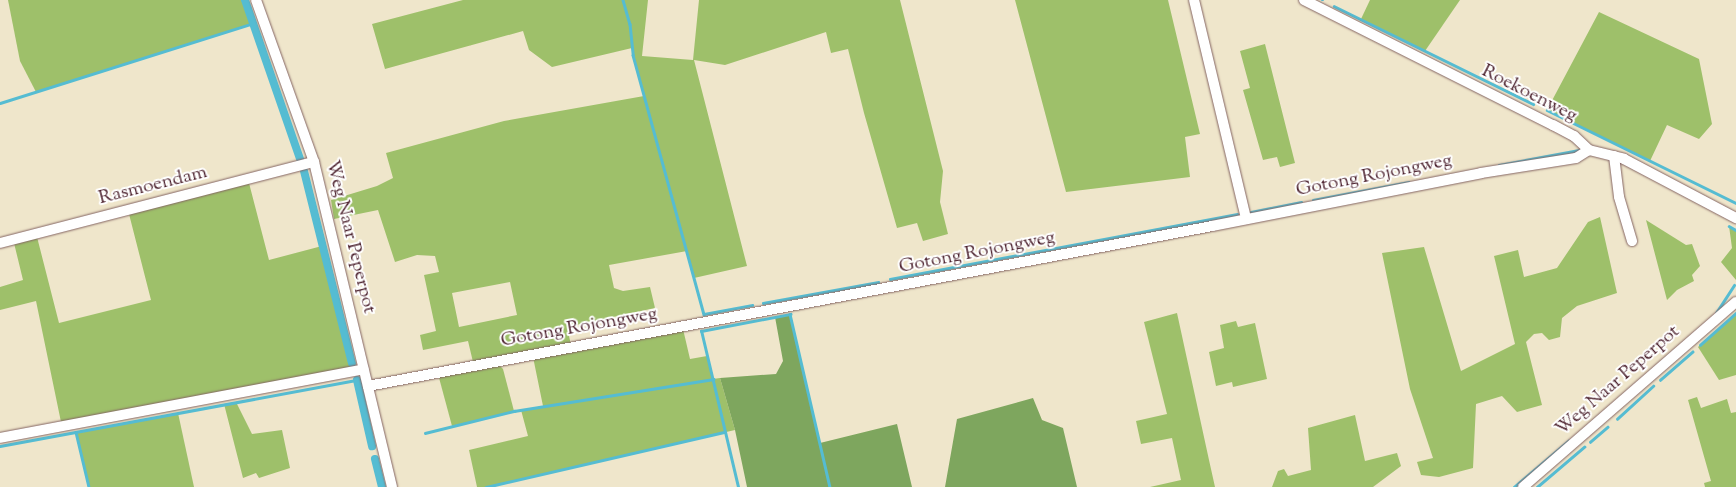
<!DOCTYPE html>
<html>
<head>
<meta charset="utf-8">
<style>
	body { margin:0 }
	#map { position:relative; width:1736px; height:487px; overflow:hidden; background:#efe6cb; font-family:"Sorts Mill Goudy",serif }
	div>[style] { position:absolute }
	.green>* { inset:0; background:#9ec06a }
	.forest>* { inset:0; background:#7ea65e }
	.stream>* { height:2.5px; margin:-1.25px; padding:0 1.25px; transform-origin:1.25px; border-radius:1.25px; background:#55bcd2 }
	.canal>* { height:8px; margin:-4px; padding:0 4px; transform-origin:4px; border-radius:4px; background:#55bcd2 }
	.roads { filter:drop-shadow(0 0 1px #846563) drop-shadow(0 0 1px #846563) }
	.minor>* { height:10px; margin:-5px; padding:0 5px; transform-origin:5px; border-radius:5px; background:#fff }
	span { translate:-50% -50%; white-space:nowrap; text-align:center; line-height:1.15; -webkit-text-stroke:4px #fff; paint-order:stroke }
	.street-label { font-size:19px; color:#4a1f2b }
</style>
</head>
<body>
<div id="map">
	<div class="green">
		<div style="clip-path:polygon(8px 0,245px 0,254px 23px,36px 92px,20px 61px)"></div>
		<div style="clip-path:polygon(evenodd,463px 0,648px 0,642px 56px,693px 60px,699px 0,900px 0,943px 171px,940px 202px,948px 234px,923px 241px,917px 223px,897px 228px,864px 113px,848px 49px,831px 53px,826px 32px,725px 65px,694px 60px,747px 266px,694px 278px,687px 251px,609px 265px,614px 288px,623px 291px,650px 287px,655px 308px,567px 327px,571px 345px,473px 362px,468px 341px,423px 350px,420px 335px,436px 331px,424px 275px,439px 272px,435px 256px,417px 255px,395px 262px,378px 210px,334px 219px,331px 200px,377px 186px,393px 178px,386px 153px,504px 121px,644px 96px,632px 48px,552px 67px,529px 50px,523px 31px,385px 69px,372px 24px,463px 0,510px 282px,517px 315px,459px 327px,452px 293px,510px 282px)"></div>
		<div style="clip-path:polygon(1015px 0,1168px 0,1200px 134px,1185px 137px,1190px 177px,1066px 192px)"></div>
		<div style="clip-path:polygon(1370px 0,1460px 0,1425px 51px,1361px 19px)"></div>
		<div style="clip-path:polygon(1599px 12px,1699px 59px,1712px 124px,1699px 139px,1667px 125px,1650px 161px,1547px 110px)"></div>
		<div style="clip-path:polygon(1265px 44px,1295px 163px,1280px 167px,1277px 157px,1263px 160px,1243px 90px,1250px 88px,1240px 51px)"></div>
		<div style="clip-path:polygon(249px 183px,269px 260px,322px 246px,354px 368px,61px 422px,36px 301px,0 310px,0 287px,23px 280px,14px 243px,37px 237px,59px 323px,151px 300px,129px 214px)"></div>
		<div style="clip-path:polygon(1600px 217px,1617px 293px,1577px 306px,1562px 318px,1560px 337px,1549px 340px,1542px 333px,1534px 334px,1526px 342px,1542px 405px,1517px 412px,1502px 396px,1476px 404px,1473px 468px,1439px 477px,1421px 475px,1417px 462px,1433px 458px,1410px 389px,1382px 253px,1424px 247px,1461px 371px,1515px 344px,1494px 256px,1518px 250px,1524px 277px,1557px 268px,1588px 222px)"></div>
		<div style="clip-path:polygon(1646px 220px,1686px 245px,1692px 244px,1700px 266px,1692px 275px,1694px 281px,1677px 290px,1667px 300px)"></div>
		<div style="clip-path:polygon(1729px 226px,1736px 230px,1736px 280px,1721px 262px,1732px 248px)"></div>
		<div style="clip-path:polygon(1177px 313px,1209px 460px,1215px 487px,1150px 487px,1181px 480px,1172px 438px,1141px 444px,1136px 421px,1167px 414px,1144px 322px)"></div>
		<div style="clip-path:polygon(1736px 313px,1736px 375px,1719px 380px,1698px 347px)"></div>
		<div style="clip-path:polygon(1236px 321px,1238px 327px,1255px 323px,1267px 379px,1233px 387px,1232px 382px,1216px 386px,1209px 352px,1224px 348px,1220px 325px)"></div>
		<div style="clip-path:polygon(683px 329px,690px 359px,707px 356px,713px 379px,720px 378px,735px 430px,486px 487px,477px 487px,469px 450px,528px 436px,521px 410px,543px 406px,533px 357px)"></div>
		<div style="clip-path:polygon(498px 364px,503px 369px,514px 411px,452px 426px,438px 374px)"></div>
		<div style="clip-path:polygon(1697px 397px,1701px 408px,1727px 399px,1731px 413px,1736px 412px,1736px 487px,1705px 487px,1704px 483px,1711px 481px,1688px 400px)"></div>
		<div style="clip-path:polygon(236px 402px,252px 434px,282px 430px,290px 468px,259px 478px,256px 473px,243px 478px,224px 404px)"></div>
		<div style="clip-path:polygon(178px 413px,194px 487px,89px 487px,76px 432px)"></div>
		<div style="clip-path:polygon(1355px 415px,1365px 461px,1397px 453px,1401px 466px,1373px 487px,1272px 487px,1278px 471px,1284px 469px,1288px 476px,1311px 470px,1308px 428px)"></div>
	</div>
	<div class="forest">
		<div style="clip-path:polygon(790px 314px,820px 443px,897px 424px,912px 487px,747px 487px,735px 430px,720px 378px,776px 374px,783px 361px,775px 317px)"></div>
		<div style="clip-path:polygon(1033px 398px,1042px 420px,1063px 428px,1077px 487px,945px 487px,957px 419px)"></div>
	</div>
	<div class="stream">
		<div style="left:623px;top:0;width:25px;rotate:74deg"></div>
		<div style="left:630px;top:24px;width:31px;rotate:84deg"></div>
		<div style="left:633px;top:55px;width:269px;rotate:74.7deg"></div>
		<div style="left:704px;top:314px;width:49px;rotate:-10.6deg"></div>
		<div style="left:1322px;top:0;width:1px"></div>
		<div style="left:1334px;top:6px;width:222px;rotate:26.2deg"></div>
		<div style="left:0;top:103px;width:266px;rotate:-17.5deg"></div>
		<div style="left:1547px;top:110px;width:211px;rotate:26.2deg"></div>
		<div style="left:1499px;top:165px;width:81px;rotate:-10.6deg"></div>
		<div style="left:1313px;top:200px;width:97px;rotate:-10.7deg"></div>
		<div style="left:1251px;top:212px;width:51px;rotate:-11.3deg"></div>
		<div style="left:1729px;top:226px;width:8px;rotate:30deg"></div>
		<div style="left:890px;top:279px;width:353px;rotate:-10.6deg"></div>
		<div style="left:763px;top:303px;width:117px;rotate:-10.3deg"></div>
		<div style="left:1716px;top:313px;width:33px;rotate:-57deg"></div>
		<div style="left:1700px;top:345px;width:48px;rotate:-41.6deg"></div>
		<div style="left:1660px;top:380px;width:43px;rotate:-41.2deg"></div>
		<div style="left:1617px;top:419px;width:49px;rotate:-42.5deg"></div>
		<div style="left:76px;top:432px;width:57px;rotate:76.7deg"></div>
		<div style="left:425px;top:433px;width:92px;rotate:-13.9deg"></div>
		<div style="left:514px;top:411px;width:202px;rotate:-9.1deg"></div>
		<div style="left:1590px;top:442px;width:23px;rotate:-41deg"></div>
		<div style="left:0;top:446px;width:363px;rotate:-10.5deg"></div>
		<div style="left:486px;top:487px;width:245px;rotate:-13deg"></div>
		<div style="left:738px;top:487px;width:160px;rotate:-103.3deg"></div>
		<div style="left:701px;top:331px;width:91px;rotate:-10.8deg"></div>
		<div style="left:790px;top:314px;width:178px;rotate:77deg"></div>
		<div style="left:1514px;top:487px;width:71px;rotate:-40.4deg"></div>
		<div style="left:1537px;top:487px;width:62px;rotate:-40.4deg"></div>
	</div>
	<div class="canal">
		<div style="left:245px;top:0;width:168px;rotate:70.9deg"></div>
		<div style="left:304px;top:171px;width:198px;rotate:76deg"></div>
		<div style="left:357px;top:380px;width:68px;rotate:77.2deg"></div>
		<div style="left:375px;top:459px;width:29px;rotate:76deg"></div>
	</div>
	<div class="roads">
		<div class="minor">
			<div style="left:256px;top:0;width:172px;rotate:70.3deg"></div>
			<div style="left:314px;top:162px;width:334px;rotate:76.5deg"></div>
			<div style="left:1194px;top:0;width:225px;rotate:76.6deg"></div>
			<div style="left:1304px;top:0;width:279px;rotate:26.7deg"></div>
			<div style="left:1553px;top:125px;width:24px;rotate:28deg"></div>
			<div style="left:1574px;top:136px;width:21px;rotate:43deg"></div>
			<div style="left:1589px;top:150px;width:36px;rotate:14deg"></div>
			<div style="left:1624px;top:159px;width:127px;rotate:27.8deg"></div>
			<div style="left:1614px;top:156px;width:41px;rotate:83deg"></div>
			<div style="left:1619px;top:197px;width:46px;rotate:73.5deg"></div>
			<div style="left:0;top:243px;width:324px;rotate:-14.5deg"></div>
			<div style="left:368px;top:386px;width:859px;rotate:-10.73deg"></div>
			<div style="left:1212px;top:226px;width:274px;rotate:-11.1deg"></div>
			<div style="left:1481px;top:173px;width:96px;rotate:-9deg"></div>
			<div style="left:1576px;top:158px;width:15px;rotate:-32deg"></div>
			<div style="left:0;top:438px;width:370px;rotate:-10.7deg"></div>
			<div style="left:1523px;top:487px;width:282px;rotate:-41deg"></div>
		</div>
	</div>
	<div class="street-label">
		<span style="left:1529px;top:94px;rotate:27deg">Roekoenweg</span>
		<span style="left:1374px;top:176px;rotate:-11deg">Gotong Rojongweg</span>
		<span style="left:153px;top:186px;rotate:-14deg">Rasmoendam</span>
		<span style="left:350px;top:237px;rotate:76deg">Weg Naar Peperpot</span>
		<span style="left:977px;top:253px;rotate:-11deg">Gotong Rojongweg</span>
		<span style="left:579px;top:328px;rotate:-10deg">Gotong Rojongweg</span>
		<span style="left:1618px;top:381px;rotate:-41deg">Weg Naar Peperpot</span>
	</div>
</div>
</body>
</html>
